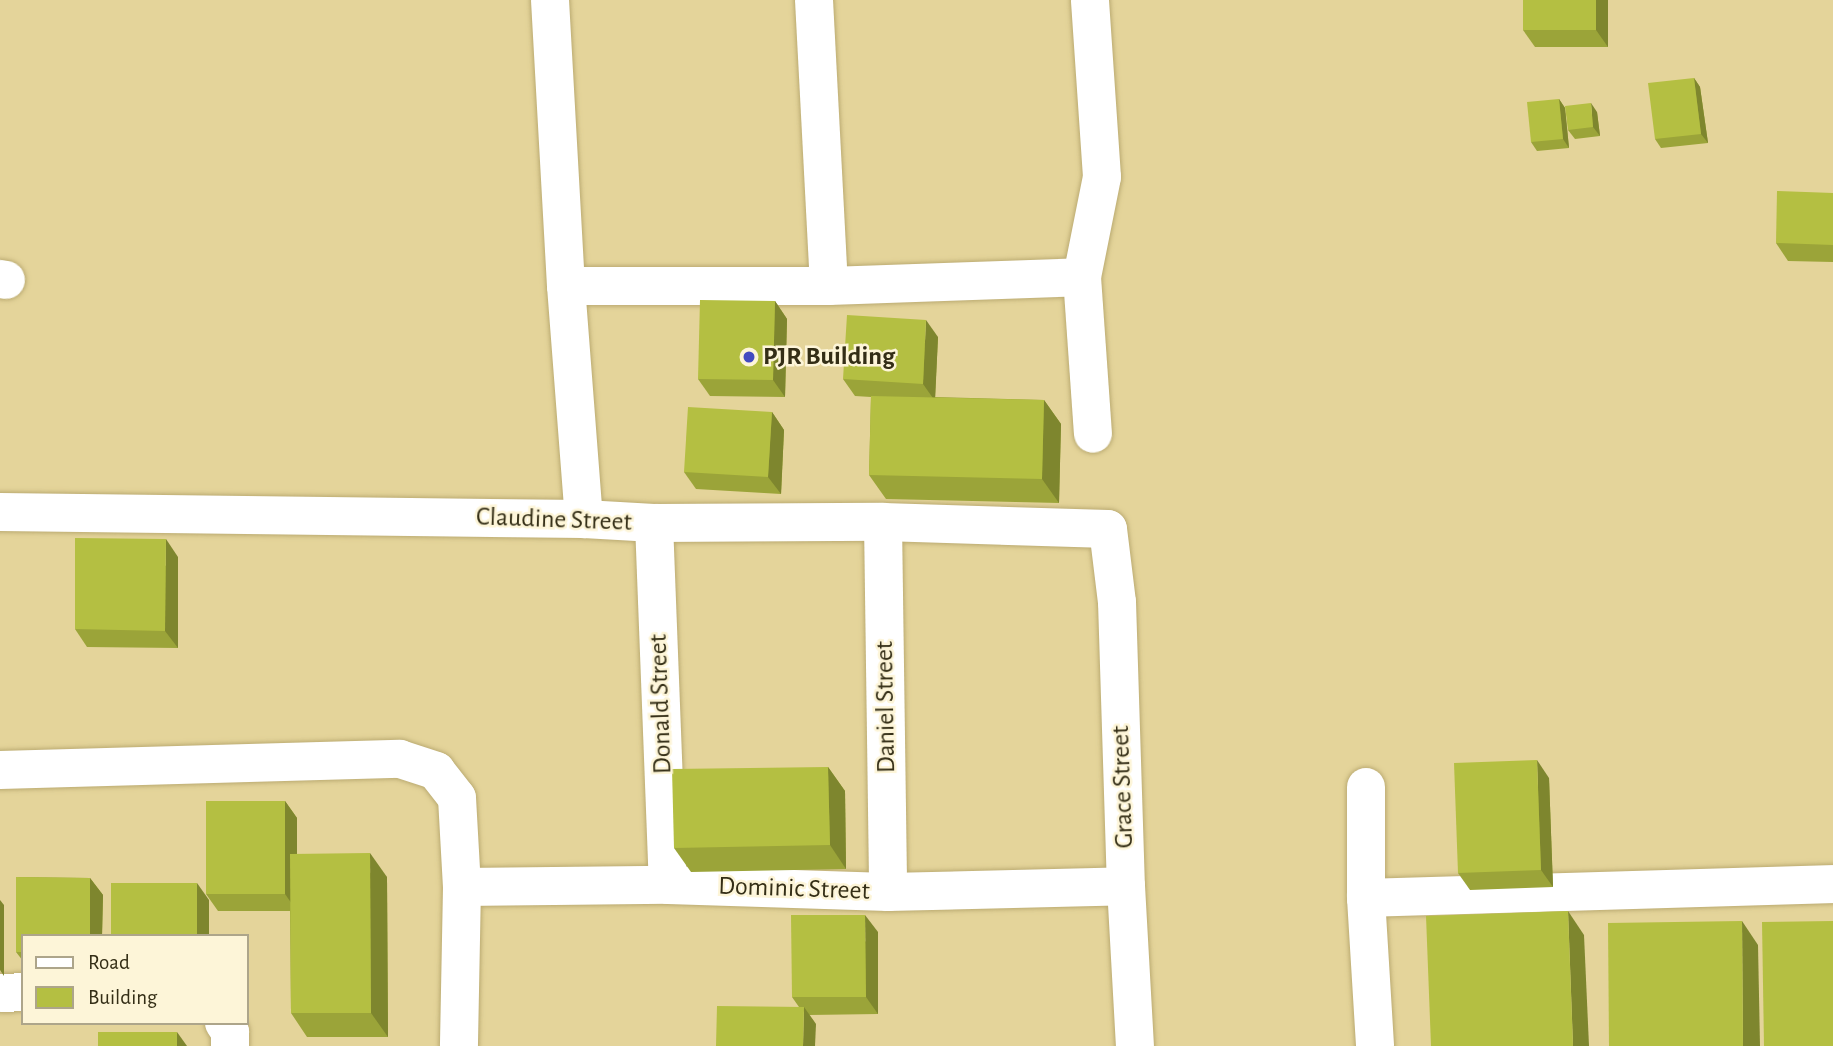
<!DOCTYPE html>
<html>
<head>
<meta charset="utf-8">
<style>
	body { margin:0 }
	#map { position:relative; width:1833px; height:1046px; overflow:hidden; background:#e4d49a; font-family:"Alegreya Sans",sans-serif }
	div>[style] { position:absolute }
	.roads { filter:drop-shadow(0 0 2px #bbab72) drop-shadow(0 0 2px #bbab72) }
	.street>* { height:38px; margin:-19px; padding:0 19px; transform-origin:19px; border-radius:19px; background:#fff }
	.wall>* { inset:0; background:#9ba439 }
	.shaded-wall>* { inset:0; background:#7e862e }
	.building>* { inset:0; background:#b4bf42 }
	.dots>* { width:19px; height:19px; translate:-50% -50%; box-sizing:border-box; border:4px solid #fdf5d8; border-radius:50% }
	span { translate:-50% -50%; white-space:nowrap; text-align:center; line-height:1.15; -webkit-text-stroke:5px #fdf5d8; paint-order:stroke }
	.poi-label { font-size:26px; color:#342e16; font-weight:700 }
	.left { translate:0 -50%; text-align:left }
	.street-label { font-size:26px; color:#342e16 }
	.legend { position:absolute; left:21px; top:934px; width:228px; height:91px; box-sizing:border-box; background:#fdf5d8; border:2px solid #ada58a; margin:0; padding:9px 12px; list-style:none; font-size:21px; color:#342e16 }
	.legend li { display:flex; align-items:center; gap:14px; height:35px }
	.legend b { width:35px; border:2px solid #ada58a }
</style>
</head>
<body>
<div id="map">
	<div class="roads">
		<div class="street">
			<div style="left:550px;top:0;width:286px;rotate:86.8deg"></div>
			<div style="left:566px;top:286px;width:234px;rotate:85.6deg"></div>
			<div style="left:814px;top:0;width:286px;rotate:87deg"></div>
			<div style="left:1082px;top:277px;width:157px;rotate:86deg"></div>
			<div style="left:0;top:279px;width:6px;rotate:9deg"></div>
			<div style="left:566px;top:286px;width:263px"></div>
			<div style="left:829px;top:286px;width:253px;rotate:-2deg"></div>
			<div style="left:1082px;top:277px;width:102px;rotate:-78.7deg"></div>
			<div style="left:1102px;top:177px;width:177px;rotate:-93.9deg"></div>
			<div style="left:0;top:512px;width:584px;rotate:0.69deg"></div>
			<div style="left:584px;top:519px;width:70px;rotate:3.3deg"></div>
			<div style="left:654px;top:523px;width:229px;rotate:-0.3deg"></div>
			<div style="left:883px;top:522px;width:225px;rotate:1.8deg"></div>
			<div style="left:1108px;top:529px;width:74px;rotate:83deg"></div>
			<div style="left:1117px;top:602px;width:284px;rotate:88.2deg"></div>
			<div style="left:1126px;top:886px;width:160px;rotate:86.8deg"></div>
			<div style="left:883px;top:522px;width:370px;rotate:89.2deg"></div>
			<div style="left:654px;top:523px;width:362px;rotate:87.8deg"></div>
			<div style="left:0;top:770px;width:400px;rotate:-1.6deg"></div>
			<div style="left:400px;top:759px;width:38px;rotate:18deg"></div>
			<div style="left:436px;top:771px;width:34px;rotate:52deg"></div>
			<div style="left:457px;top:798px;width:89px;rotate:86.8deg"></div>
			<div style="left:462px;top:887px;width:159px;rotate:91.1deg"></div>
			<div style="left:1366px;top:787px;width:111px;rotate:90deg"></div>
			<div style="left:1366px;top:898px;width:148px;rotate:86.5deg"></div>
			<div style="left:462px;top:887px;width:206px;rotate:-0.6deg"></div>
			<div style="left:668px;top:885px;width:220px;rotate:1.8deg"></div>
			<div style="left:888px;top:892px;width:238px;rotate:-1.4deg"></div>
			<div style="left:1366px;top:898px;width:467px;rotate:-1.7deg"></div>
			<div style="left:0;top:993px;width:23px;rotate:-2deg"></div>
			<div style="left:224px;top:1023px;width:11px;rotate:56deg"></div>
			<div style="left:230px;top:1032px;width:14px;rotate:90deg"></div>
		</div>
	</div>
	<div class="wall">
		<div style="clip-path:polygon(1608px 0,1608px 47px,1535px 47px,1523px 30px)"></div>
		<div style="clip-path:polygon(1694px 78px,1700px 87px,1708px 143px,1661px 148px,1655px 139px)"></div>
		<div style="clip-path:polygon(1559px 99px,1565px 108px,1569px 148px,1537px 151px,1531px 142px)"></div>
		<div style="clip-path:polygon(1597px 112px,1600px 136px,1575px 139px,1568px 130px)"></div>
		<div style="clip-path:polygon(1833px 193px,1833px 262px,1788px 261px,1776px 243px)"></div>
		<div style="clip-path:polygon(775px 301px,787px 319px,785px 397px,710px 396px,698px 379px)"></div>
		<div style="clip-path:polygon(938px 337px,935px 397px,1044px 400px,1061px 424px,1059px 503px,886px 499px,869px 475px,871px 397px,855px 396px,843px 379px)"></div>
		<div style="clip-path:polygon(772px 412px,784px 430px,781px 494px,696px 489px,684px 472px)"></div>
		<div style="clip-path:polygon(178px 557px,178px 648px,87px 647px,75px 629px)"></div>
		<div style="clip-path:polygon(828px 767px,845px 791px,846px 869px,691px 872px,674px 848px)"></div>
		<div style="clip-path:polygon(1549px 778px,1553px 887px,1470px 890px,1458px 873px)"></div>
		<div style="clip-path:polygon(285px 801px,297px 818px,297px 854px,387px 877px,388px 1037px,307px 1037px,291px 1013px,290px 911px,218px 911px,206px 894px)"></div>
		<div style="clip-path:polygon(16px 877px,90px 878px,103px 895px,102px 936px,23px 936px,23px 961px,16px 952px)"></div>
		<div style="clip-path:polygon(878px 932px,878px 1014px,809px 1015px,816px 1024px,799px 1007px,792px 997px)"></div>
	</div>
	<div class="shaded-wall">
		<div style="clip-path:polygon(1596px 0,1608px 0,1608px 47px,1596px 30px)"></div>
		<div style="clip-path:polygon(1694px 78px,1700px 87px,1708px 143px,1701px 134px)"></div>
		<div style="clip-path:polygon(1559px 99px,1565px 108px,1569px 148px,1563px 139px)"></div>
		<div style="clip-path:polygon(1591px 103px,1597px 112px,1600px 136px,1593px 127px)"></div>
		<div style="clip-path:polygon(775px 301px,787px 319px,785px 397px,773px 380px)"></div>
		<div style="clip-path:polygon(926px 320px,938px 337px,935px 401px,923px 384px)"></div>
		<div style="clip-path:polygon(1044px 400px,1061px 424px,1059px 503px,1042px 479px)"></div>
		<div style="clip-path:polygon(772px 412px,784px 430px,781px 494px,768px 477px)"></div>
		<div style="clip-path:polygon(166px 539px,178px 557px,178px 648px,165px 631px)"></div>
		<div style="clip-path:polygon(1537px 760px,1549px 778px,1553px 887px,1541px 870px)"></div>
		<div style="clip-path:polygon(828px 767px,845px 791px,846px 869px,830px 845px)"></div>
		<div style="clip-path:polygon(285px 801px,297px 818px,297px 911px,285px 894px)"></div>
		<div style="clip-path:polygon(370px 853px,387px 877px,388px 1037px,371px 1013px)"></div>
		<div style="clip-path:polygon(90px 878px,103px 895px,102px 936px,90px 936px)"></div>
		<div style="clip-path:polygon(197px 883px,209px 900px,209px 936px,197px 936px)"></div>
		<div style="clip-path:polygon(0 900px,4px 905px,4px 976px,0 970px)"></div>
		<div style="clip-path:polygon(1568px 911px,1584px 935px,1589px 1046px,1573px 1046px)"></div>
		<div style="clip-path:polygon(865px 915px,878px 932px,878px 1014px,866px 997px)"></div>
		<div style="clip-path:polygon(1742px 921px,1758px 945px,1760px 1046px,1743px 1046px)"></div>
		<div style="clip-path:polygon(804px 1007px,816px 1024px,815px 1046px,803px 1046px)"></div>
		<div style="clip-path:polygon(177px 1032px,187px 1046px,177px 1046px)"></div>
	</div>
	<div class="building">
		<div style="clip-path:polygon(1523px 0,1596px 0,1596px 30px,1523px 30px)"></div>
		<div style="clip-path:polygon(1694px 78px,1701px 134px,1655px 139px,1648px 83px)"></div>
		<div style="clip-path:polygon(1559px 99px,1563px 139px,1531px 142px,1527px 102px)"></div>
		<div style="clip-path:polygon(1591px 103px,1593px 127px,1568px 130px,1565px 106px)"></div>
		<div style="clip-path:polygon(1777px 191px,1833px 193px,1833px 245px,1776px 243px)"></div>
		<div style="clip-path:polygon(700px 300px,775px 301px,773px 380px,698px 379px)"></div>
		<div style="clip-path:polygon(847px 315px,926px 320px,923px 384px,843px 379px)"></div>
		<div style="clip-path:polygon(871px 396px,1044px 400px,1042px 479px,869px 475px)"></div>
		<div style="clip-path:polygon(688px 407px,772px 412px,768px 477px,684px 472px)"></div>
		<div style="clip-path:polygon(75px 538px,166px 539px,165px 631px,75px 629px)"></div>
		<div style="clip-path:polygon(1537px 760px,1541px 870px,1458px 873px,1454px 763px)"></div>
		<div style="clip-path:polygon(828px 767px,830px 845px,674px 848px,672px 769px)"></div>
		<div style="clip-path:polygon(206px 801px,285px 801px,285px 894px,206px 894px)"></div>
		<div style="clip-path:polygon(370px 853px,371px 1013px,291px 1013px,290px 854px)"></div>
		<div style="clip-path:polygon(16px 877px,90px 878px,90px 936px,23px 936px,23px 952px,16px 952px)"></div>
		<div style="clip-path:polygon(111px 883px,197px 883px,197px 936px,111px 936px)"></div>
		<div style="clip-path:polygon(1568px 911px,1573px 1046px,1431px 1046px,1426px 916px)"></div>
		<div style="clip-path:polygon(791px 915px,865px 915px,866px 997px,792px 997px)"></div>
		<div style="clip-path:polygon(1742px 921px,1743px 1046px,1609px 1046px,1608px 923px)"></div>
		<div style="clip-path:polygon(1833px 921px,1833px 1046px,1764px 1046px,1762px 922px)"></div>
		<div style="clip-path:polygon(717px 1006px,804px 1007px,803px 1046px,716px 1046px)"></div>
		<div style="clip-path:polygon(98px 1032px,177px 1032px,177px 1046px,98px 1046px)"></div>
	</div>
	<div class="dots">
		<div style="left:749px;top:357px;background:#434bc0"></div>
	</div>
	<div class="poi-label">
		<span class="left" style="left:763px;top:357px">PJR Building</span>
	</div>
	<div class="street-label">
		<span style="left:554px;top:520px;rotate:2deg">Claudine Street</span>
		<span style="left:661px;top:704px;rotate:-92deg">Donald Street</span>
		<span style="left:886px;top:707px;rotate:-91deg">Daniel Street</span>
		<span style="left:1123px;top:787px;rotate:-92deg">Grace Street</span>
		<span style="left:794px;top:889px;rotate:2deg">Dominic Street</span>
	</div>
	<ul class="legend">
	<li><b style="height:9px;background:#fff"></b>Road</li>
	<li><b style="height:19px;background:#b4bf42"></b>Building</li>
	</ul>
</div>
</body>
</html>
